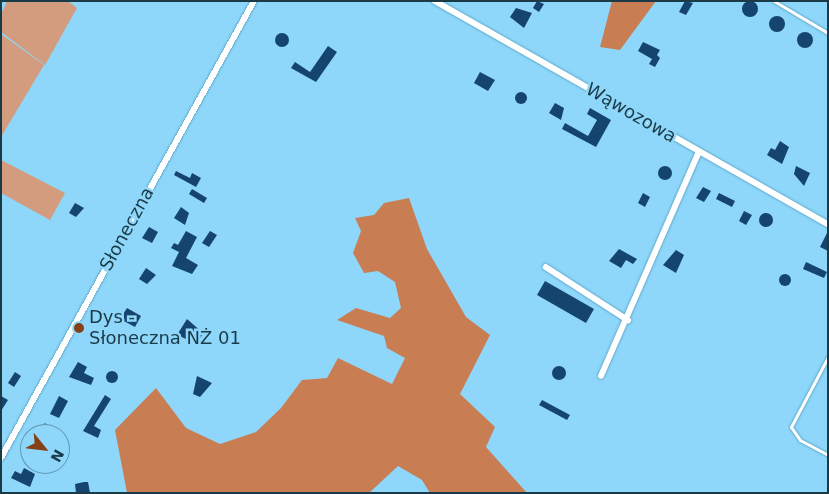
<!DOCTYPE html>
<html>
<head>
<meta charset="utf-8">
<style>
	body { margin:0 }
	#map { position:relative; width:829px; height:494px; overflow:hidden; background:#8ed7fa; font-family:"DejaVu Sans",sans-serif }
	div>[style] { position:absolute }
	.green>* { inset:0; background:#d39c7f }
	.forest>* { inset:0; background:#c97d53 }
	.building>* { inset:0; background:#15446e }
	.round { border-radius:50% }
	.roads { filter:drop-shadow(0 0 1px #60a9cb) drop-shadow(0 0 1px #60a9cb) }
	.lane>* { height:3px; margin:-1.5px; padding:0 1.5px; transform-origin:1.5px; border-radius:1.5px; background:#fff }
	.street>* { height:5.5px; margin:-2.75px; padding:0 2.75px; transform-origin:2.75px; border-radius:2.75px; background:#fff }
	.dots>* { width:14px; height:14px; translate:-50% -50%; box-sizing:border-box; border:2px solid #8ed7fa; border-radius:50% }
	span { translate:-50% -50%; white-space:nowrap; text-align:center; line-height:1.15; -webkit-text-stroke:5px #8ed7fa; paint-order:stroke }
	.street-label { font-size:18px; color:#1b3a48 }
	.poi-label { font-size:18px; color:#1b3a48 }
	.left { translate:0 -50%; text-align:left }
	.frame { position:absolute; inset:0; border:2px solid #1b3a48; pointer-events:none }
	.north { position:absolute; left:20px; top:424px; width:50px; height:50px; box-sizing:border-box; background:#8ed7fa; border:1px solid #6098b3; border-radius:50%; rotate:119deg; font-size:14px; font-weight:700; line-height:20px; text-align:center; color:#1b3a48 }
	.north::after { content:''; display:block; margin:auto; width:18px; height:22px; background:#854115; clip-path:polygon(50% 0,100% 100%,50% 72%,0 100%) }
</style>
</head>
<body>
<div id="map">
	<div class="green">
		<div style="clip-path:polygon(7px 1px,68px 1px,77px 8px,45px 65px,1px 32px,1px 14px)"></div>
		<div style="clip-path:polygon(1px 34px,44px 65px,1px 137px)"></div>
		<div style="clip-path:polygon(1px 160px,65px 193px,50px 220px,1px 193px)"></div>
	</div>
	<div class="forest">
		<div style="clip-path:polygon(612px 1px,656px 1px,620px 50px,600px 47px)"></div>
		<div style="clip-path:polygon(409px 198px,427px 249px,466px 317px,490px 335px,460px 394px,495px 427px,486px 447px,527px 493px,430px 493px,422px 480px,398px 466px,369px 493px,127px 493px,115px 430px,156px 388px,186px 428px,220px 444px,256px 432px,281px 408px,302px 380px,327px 378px,338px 358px,392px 384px,405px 358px,387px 348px,384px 336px,337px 320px,356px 308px,390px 318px,401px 308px,395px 282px,378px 271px,364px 273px,353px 253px,361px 231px,355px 218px,374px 215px,384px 203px)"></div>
	</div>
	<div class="building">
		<div class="round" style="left:742px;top:1px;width:16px;height:16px"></div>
		<div style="clip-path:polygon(537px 1px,544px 4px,539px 12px,533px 8px)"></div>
		<div style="clip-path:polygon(685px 1px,693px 3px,686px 15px,679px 12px)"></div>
		<div style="clip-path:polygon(516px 8px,532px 13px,524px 28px,510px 17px)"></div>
		<div class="round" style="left:769px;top:16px;width:16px;height:16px"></div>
		<div class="round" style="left:797px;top:32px;width:16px;height:16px"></div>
		<div class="round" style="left:275px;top:33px;width:14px;height:14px"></div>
		<div style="clip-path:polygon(643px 42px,660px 50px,657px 55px,660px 58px,655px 67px,649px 64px,652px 59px,638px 51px)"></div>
		<div style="clip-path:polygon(328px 46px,337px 52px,316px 82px,291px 68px,295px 62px,310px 72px)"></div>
		<div style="clip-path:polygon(480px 72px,495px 80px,488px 91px,474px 83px)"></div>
		<div class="round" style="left:515px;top:92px;width:12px;height:12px"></div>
		<div style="clip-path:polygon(555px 103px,564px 108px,561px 120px,549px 113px)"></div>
		<div style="clip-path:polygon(590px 108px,611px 120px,596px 147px,562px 129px,565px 123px,588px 136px,597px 120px,587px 114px)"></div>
		<div style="clip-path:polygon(780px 141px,789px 147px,782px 164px,767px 155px,771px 148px,775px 150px)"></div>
		<div class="round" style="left:658px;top:166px;width:14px;height:14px"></div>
		<div style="clip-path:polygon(796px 166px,810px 173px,804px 186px,794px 174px)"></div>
		<div style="clip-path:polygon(176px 171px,190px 178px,192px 173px,201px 178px,196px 187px,174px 175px)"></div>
		<div style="clip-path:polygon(703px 187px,711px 191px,704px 202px,696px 198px)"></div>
		<div style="clip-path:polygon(192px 189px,207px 198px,204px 203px,189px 194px)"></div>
		<div style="clip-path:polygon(643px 193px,650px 197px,645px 207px,638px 203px)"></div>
		<div style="clip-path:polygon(719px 193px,735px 201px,732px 207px,716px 199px)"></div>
		<div style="clip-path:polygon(75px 203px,84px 208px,76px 217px,69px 213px)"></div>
		<div style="clip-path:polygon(181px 207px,189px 213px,185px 225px,174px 218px)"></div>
		<div style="clip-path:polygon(744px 211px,752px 215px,746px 225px,739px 221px)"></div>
		<div class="round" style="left:759px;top:213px;width:14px;height:14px"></div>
		<div style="clip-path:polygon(149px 227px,158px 232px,152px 243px,142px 238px)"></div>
		<div style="clip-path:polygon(186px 231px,197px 237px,186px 258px,198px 265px,192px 274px,172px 266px,179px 252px,171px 248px,174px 243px,178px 245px)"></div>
		<div style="clip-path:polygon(210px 231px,217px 235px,209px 247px,202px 243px)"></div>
		<div style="clip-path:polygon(828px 231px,828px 251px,820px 247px)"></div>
		<div style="clip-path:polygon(619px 249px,637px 259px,633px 264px,626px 260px,621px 268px,609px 261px)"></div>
		<div style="clip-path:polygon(676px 250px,684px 255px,676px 273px,663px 265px)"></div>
		<div style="clip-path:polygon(806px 262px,827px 272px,824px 278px,803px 269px)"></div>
		<div style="clip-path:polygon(146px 268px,156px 275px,147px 284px,139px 279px)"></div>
		<div class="round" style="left:779px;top:274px;width:12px;height:12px"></div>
		<div style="clip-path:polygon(545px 281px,594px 309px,586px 323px,537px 295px)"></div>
		<div style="clip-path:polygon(127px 308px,141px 316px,135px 327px,120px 319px)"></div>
		<div style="clip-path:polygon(187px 319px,203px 333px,197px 344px,177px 335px)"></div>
		<div style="clip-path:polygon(78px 362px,87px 367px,84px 373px,94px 378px,91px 385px,69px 377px)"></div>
		<div class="round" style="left:552px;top:366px;width:14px;height:14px"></div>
		<div class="round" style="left:106px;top:371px;width:12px;height:12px"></div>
		<div style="clip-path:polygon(15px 372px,21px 376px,14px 387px,8px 383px)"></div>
		<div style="clip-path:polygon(197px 376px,212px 383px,200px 397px,193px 394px)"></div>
		<div style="clip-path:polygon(105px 395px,111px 399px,94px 426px,101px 430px,98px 438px,83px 431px)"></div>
		<div style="clip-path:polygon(1px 396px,8px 400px,1px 411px)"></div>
		<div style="clip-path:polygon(59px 396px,68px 401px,59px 418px,50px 414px)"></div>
		<div style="clip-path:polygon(542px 400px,570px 415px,567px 420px,539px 405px)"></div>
		<div style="clip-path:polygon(45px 423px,52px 429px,61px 434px,38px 434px)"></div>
		<div style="clip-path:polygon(24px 468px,35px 474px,30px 487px,11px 478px,15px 471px,21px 474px)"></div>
		<div style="clip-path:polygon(84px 482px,88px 482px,90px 493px,76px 493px,75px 484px)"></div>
	</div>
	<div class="roads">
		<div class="lane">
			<div style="left:774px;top:1px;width:63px;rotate:30.7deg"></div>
			<div style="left:828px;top:357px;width:79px;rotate:117.9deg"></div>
			<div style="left:791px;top:427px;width:16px;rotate:55deg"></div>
			<div style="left:800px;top:440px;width:32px;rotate:28deg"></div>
		</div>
		<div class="street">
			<div style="left:435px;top:1px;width:452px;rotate:29.6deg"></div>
			<div style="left:546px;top:267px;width:98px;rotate:32.9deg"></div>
			<div style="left:601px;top:376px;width:244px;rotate:-66.4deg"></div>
			<div style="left:1px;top:458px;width:522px;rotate:-61.03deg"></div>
		</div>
	</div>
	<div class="dots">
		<div style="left:79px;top:328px;background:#854115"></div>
	</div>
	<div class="street-label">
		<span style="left:631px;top:113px;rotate:30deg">Wąwozowa</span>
		<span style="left:127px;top:229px;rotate:-61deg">Słoneczna</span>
	</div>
	<div class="poi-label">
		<span class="left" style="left:89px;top:328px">Dys -<br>Słoneczna NŻ 01</span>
	</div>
	<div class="frame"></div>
	<div class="north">N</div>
</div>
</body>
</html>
